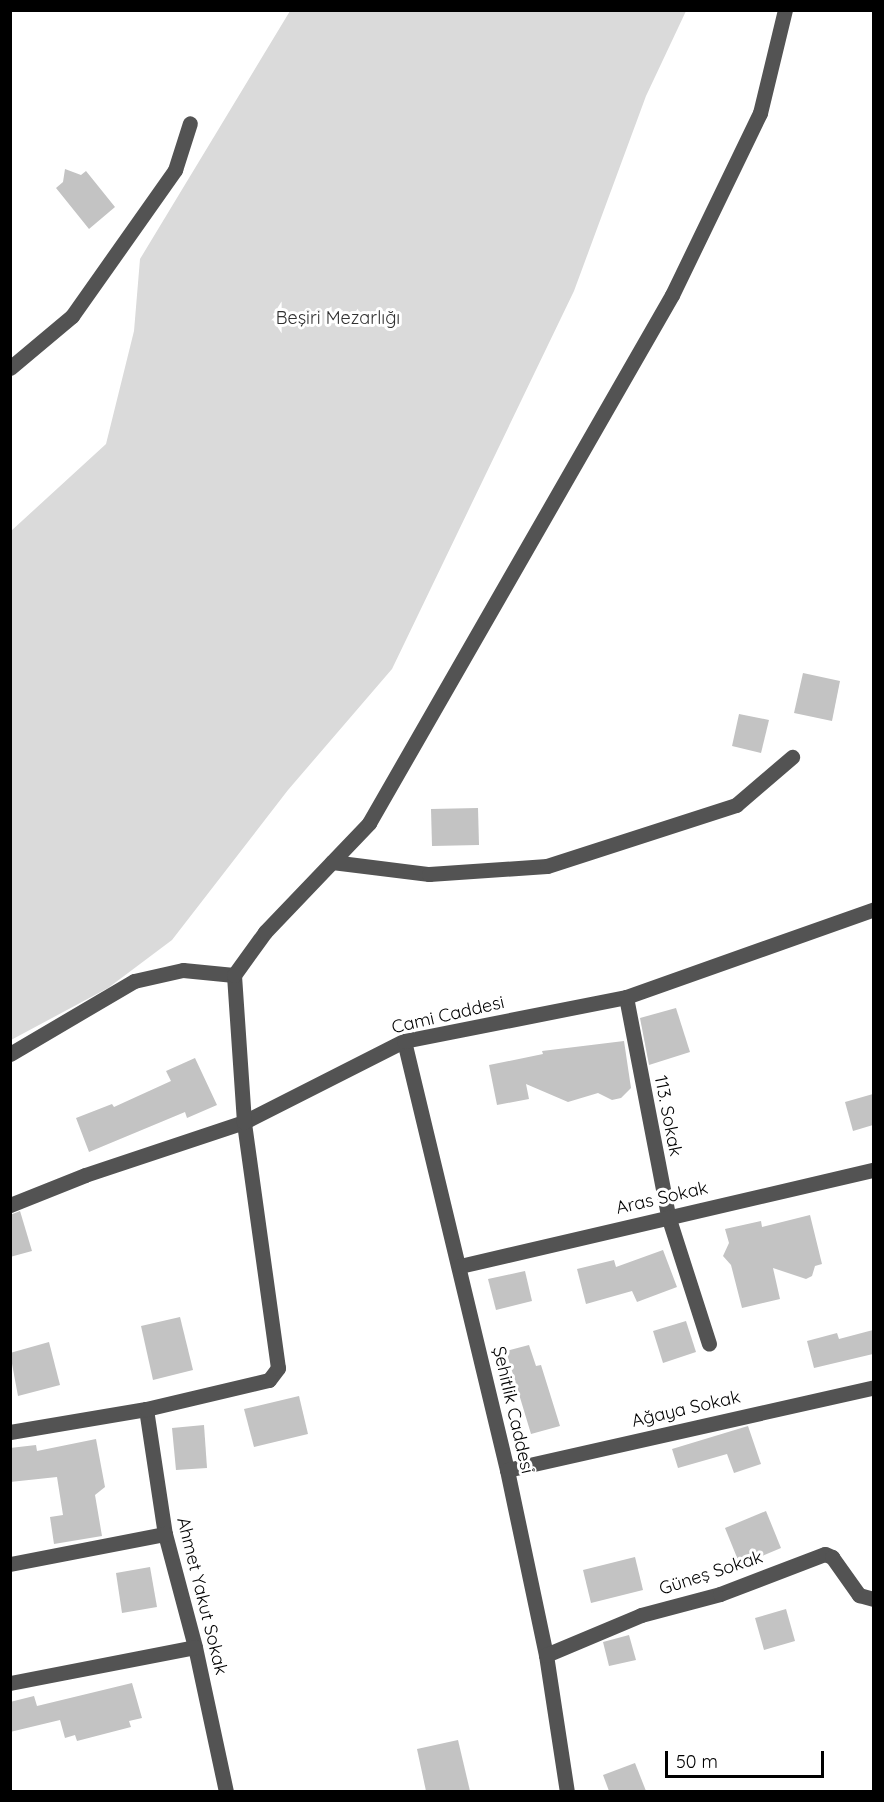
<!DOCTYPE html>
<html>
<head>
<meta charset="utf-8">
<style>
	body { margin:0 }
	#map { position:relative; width:884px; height:1802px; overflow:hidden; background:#fff; font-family:Quicksand,sans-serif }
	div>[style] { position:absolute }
	.green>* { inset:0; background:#dadada }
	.building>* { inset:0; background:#c3c3c3 }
	.minor>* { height:15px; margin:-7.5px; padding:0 7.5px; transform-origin:7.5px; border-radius:7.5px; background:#535353 }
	span { translate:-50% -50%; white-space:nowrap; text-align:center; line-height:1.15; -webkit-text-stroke:6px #fff; paint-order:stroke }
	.park-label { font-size:18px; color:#313131 }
	.street-label { font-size:18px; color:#000 }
	.frame { position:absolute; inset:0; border:12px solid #000; pointer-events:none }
	.scale { position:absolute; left:665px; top:1751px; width:159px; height:27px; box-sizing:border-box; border:3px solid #000; border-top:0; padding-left:8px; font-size:18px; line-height:21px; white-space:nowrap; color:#000; -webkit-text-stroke:4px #fff; paint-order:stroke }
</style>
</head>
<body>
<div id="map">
	<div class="green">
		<div style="clip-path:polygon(290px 11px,686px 11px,646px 96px,574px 291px,392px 669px,288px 790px,172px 940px,108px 988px,11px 1040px,11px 531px,106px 444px,134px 331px,140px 259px)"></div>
	</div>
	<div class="building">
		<div style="clip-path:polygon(65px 169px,81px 175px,86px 171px,115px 207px,89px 229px,56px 188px,63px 182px)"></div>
		<div style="clip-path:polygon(803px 673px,840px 681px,832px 721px,794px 713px)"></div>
		<div style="clip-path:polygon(739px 714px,769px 720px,761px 753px,732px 746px)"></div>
		<div style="clip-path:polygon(478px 808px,479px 845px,432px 846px,431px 809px)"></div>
		<div style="clip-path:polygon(676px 1008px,690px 1052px,649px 1065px,640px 1018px)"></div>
		<div style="clip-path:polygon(624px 1041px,631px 1088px,621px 1098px,612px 1100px,598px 1093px,568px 1102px,526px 1084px,529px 1099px,497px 1105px,489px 1065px,543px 1054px,542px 1051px)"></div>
		<div style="clip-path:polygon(195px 1058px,217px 1105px,187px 1118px,185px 1112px,89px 1152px,76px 1118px,112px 1104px,114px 1107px,171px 1081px,166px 1071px)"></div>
		<div style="clip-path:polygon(873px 1094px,873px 1125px,853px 1131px,845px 1102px)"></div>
		<div style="clip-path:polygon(20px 1211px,32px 1251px,10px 1257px,10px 1215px)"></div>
		<div style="clip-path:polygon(810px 1215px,822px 1264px,815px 1266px,812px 1276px,806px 1279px,773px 1268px,780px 1299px,742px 1308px,731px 1265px,723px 1256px,729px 1243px,725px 1229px,761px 1221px,762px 1227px)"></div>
		<div style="clip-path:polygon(663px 1250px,677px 1287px,637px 1302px,632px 1291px,586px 1304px,577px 1269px,614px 1260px,616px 1267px)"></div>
		<div style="clip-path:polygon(525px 1271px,532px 1301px,496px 1310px,488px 1279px)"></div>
		<div style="clip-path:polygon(180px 1317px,193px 1370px,153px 1380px,141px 1326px)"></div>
		<div style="clip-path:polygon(686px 1321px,696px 1352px,663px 1363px,653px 1331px)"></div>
		<div style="clip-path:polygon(873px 1330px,873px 1354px,814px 1368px,807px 1341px,837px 1333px,839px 1339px)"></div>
		<div style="clip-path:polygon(49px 1342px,60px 1385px,18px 1396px,10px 1353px)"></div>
		<div style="clip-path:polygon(529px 1345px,536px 1366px,541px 1365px,560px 1426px,531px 1434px,506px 1351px)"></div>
		<div style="clip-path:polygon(299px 1396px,308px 1434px,254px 1447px,244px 1409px)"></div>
		<div style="clip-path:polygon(204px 1425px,207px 1468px,176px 1470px,172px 1428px)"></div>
		<div style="clip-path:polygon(748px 1426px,761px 1464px,734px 1473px,727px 1454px,678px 1468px,672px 1449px)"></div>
		<div style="clip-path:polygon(96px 1439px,105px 1487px,95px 1495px,102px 1536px,54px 1544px,50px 1517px,63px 1515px,57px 1477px,10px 1482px,10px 1448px,36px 1445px,37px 1451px)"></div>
		<div style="clip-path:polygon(766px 1511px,781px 1548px,740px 1565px,725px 1528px)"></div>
		<div style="clip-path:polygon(635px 1557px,643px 1590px,591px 1603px,583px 1570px)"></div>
		<div style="clip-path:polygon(150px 1567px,157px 1607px,122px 1613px,116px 1573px)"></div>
		<div style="clip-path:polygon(786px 1609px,795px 1641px,764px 1650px,755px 1618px)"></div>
		<div style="clip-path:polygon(629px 1635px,636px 1660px,609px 1666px,603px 1642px)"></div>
		<div style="clip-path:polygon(132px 1683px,142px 1718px,129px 1721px,131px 1727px,77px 1741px,75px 1735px,65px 1738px,60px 1720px,10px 1732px,10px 1702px,34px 1696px,37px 1706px)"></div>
		<div style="clip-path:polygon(458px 1740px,470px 1791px,426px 1791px,417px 1749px)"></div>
		<div style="clip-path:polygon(635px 1763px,646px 1791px,609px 1791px,603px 1775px)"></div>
	</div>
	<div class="minor">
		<div style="left:10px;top:368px;width:81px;rotate:-40deg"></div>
		<div style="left:72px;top:316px;width:179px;rotate:-54.8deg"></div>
		<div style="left:175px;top:170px;width:49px;rotate:-72.3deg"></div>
		<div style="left:332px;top:862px;width:98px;rotate:7.1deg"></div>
		<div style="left:429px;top:874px;width:118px;rotate:-3.9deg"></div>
		<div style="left:547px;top:866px;width:199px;rotate:-17.9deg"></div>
		<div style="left:736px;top:805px;width:74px;rotate:-40.6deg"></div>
		<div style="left:626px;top:997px;width:223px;rotate:79.1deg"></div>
		<div style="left:668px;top:1216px;width:134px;rotate:72.2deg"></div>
		<div style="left:404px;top:1041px;width:441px;rotate:76.5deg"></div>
		<div style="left:507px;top:1470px;width:189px;rotate:78.1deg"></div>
		<div style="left:546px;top:1655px;width:139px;rotate:81.3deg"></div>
		<div style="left:10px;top:1054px;width:144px;rotate:-30.5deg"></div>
		<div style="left:134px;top:981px;width:50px;rotate:-12.7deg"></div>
		<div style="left:183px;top:970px;width:51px;rotate:5.6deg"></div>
		<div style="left:10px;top:1205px;width:81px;rotate:-21.8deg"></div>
		<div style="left:85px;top:1175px;width:168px;rotate:-18.4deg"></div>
		<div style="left:244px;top:1122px;width:179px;rotate:-26.9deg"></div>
		<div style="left:404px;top:1041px;width:226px;rotate:-11.2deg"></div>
		<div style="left:626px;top:997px;width:263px;rotate:-19.5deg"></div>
		<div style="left:460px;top:1266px;width:425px;rotate:-13.1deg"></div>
		<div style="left:146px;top:1409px;width:126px;rotate:81.4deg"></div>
		<div style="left:165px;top:1534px;width:117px;rotate:75.1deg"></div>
		<div style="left:195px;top:1647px;width:148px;rotate:77.9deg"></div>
		<div style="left:10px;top:1432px;width:138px;rotate:-9.6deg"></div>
		<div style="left:146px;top:1409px;width:126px;rotate:-13.3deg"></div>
		<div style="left:269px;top:1380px;width:15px;rotate:-53deg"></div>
		<div style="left:278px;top:1368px;width:248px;rotate:-97.9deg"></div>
		<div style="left:244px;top:1122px;width:147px;rotate:-93.9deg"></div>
		<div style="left:234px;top:975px;width:53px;rotate:-54.2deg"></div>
		<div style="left:265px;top:932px;width:151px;rotate:-46.3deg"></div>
		<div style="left:369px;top:823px;width:609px;rotate:-60.15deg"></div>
		<div style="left:672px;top:295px;width:202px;rotate:-64.2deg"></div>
		<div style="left:760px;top:113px;width:106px;rotate:-76.4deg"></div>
		<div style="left:507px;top:1470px;width:376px;rotate:-12.7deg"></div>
		<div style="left:10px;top:1564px;width:158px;rotate:-11deg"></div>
		<div style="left:546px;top:1655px;width:103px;rotate:-22.8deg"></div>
		<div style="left:641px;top:1615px;width:82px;rotate:-14.9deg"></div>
		<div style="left:720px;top:1594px;width:112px;rotate:-20.9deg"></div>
		<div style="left:825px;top:1554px;width:8px;rotate:23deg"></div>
		<div style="left:832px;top:1557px;width:47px;rotate:54.6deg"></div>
		<div style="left:859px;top:1595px;width:16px;rotate:15deg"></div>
		<div style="left:10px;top:1683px;width:188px;rotate:-11deg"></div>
	</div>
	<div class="park-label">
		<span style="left:338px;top:318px">Beşiri Mezarlığı</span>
	</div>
	<div class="street-label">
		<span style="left:448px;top:1015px;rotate:-13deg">Cami Caddesi</span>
		<span style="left:668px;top:1116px;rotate:79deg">113. Sokak</span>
		<span style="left:662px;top:1198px;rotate:-13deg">Aras Sokak</span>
		<span style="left:686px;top:1409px;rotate:-13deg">Ağaya Sokak</span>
		<span style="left:513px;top:1410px;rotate:77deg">Şehitlik Caddesi</span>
		<span style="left:711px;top:1573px;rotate:-18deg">Güneş Sokak</span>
		<span style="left:202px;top:1596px;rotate:76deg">Ahmet Yakut Sokak</span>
	</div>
	<div class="frame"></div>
	<div class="scale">50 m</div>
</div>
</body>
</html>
